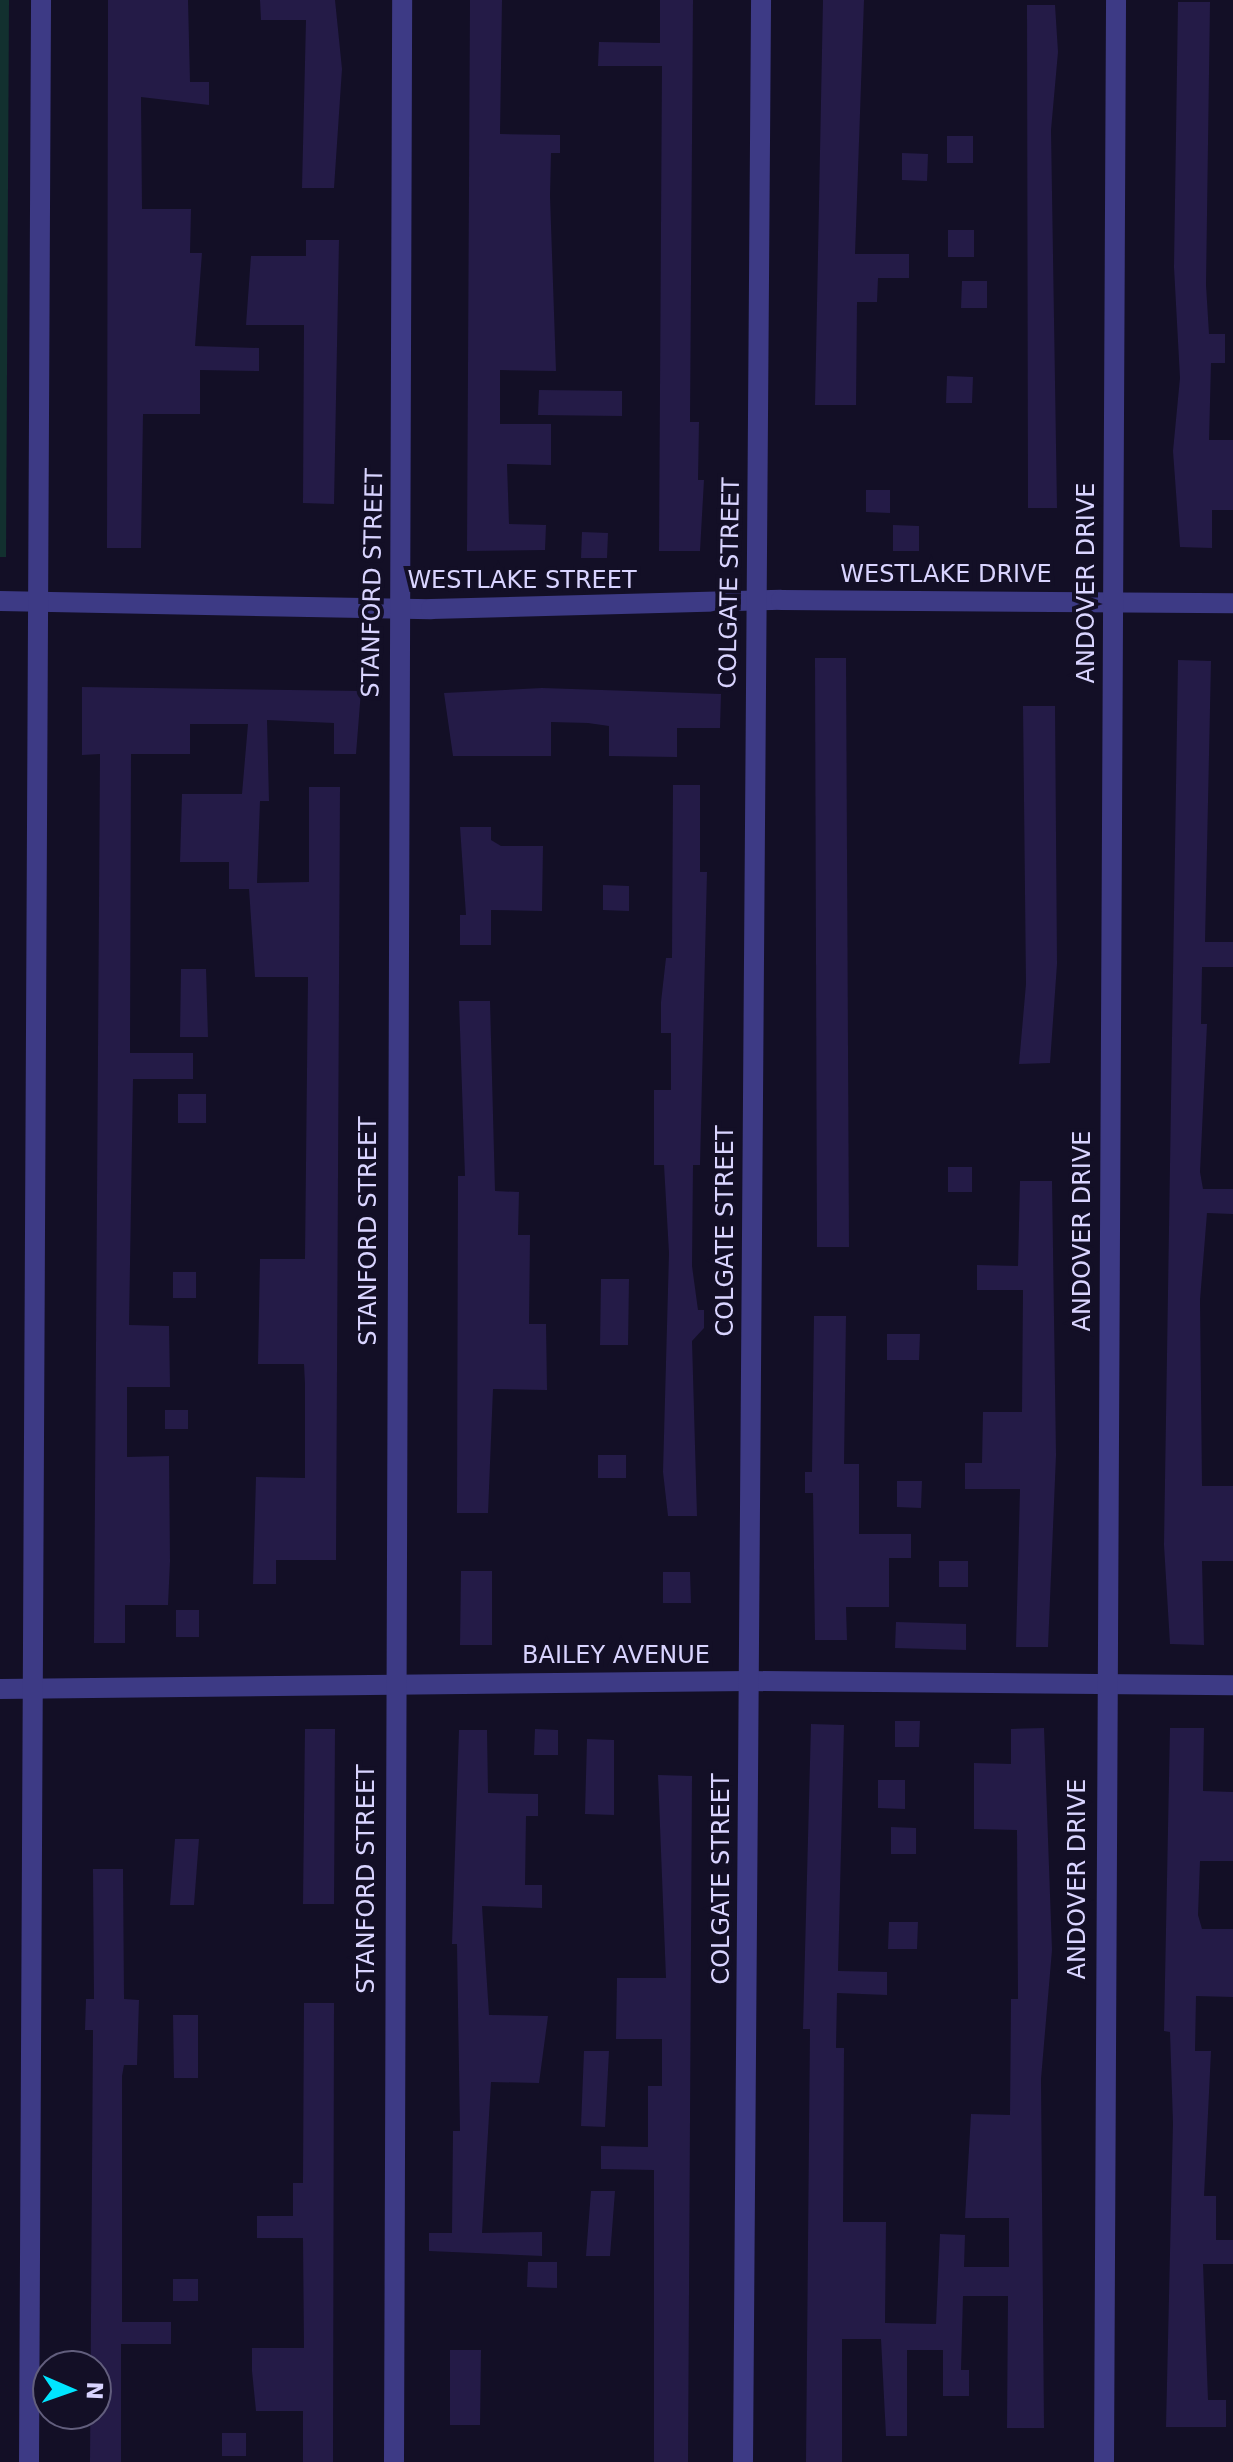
<!DOCTYPE html>
<html>
<head>
<meta charset="utf-8">
<style>
	body { margin:0 }
	#map { position:relative; width:1233px; height:2462px; overflow:hidden; background:#130f26; font-family:"DejaVu Sans",sans-serif }
	div>[style] { position:absolute }
	.green>* { inset:0; background:#12302f }
	.building>* { inset:0; background:#241b47 }
	.minor>* { height:20px; margin:-10px; padding:0 10px; transform-origin:10px; border-radius:10px; background:#3d3a85 }
	span { translate:-50% -50%; white-space:nowrap; text-align:center; line-height:1.15; -webkit-text-stroke:8px #130f26; paint-order:stroke }
	.street-label { font-size:24px; color:#d9d4ff }
	.north { position:absolute; left:32px; top:2350px; width:80px; height:80px; box-sizing:border-box; background:#130f26; border:2px solid #625e7d; border-radius:50%; rotate:92deg; font-size:22px; font-weight:700; line-height:32px; text-align:center; color:#d9d4ff }
	.north::after { content:''; display:block; margin:auto; width:28px; height:36px; background:#00e5ff; clip-path:polygon(50% 0,100% 100%,50% 72%,0 100%) }
</style>
</head>
<body>
<div id="map">
	<div class="green">
		<div style="clip-path:polygon(0 0,9px 0,6px 557px,0 557px)"></div>
	</div>
	<div class="building">
		<div style="clip-path:polygon(108px 0,188px 0,190px 82px,209px 82px,209px 105px,141px 97px,142px 209px,191px 209px,190px 253px,202px 253px,195px 346px,259px 348px,259px 371px,200px 370px,200px 414px,143px 414px,141px 548px,107px 548px)"></div>
		<div style="clip-path:polygon(260px 0,335px 0,342px 69px,334px 188px,302px 188px,306px 20px,261px 20px)"></div>
		<div style="clip-path:polygon(470px 0,502px 0,500px 134px,560px 135px,560px 153px,551px 153px,550px 196px,556px 371px,500px 370px,500px 424px,551px 424px,551px 465px,507px 464px,509px 524px,546px 525px,545px 550px,467px 551px)"></div>
		<div style="clip-path:polygon(660px 0,693px 0,690px 422px,699px 422px,698px 480px,704px 480px,700px 551px,659px 551px,662px 66px,598px 66px,599px 42px,660px 43px)"></div>
		<div style="clip-path:polygon(823px 0,864px 0,855px 254px,909px 254px,909px 278px,878px 278px,877px 302px,857px 302px,856px 405px,815px 405px)"></div>
		<div style="clip-path:polygon(1178px 2px,1210px 2px,1206px 285px,1209px 334px,1225px 334px,1225px 363px,1211px 363px,1209px 440px,1233px 440px,1233px 510px,1212px 510px,1212px 548px,1180px 547px,1173px 451px,1180px 378px,1174px 267px)"></div>
		<div style="clip-path:polygon(1027px 5px,1055px 5px,1058px 52px,1051px 130px,1057px 508px,1028px 508px)"></div>
		<div style="clip-path:polygon(947px 136px,973px 136px,973px 163px,947px 163px)"></div>
		<div style="clip-path:polygon(902px 153px,928px 154px,927px 181px,902px 180px)"></div>
		<div style="clip-path:polygon(948px 230px,974px 230px,974px 257px,948px 257px)"></div>
		<div style="clip-path:polygon(306px 240px,339px 240px,334px 504px,303px 503px,304px 325px,246px 325px,251px 256px,306px 256px)"></div>
		<div style="clip-path:polygon(962px 281px,987px 281px,987px 308px,961px 308px)"></div>
		<div style="clip-path:polygon(947px 376px,973px 377px,972px 403px,946px 403px)"></div>
		<div style="clip-path:polygon(539px 390px,622px 391px,622px 416px,538px 415px)"></div>
		<div style="clip-path:polygon(866px 490px,890px 490px,890px 513px,866px 512px)"></div>
		<div style="clip-path:polygon(893px 525px,919px 526px,919px 551px,893px 551px)"></div>
		<div style="clip-path:polygon(582px 532px,608px 533px,607px 558px,581px 558px)"></div>
		<div style="clip-path:polygon(815px 658px,846px 658px,849px 1247px,817px 1247px)"></div>
		<div style="clip-path:polygon(1178px 660px,1211px 661px,1205px 942px,1233px 942px,1233px 967px,1202px 967px,1201px 1024px,1207px 1024px,1200px 1172px,1203px 1189px,1233px 1189px,1233px 1214px,1207px 1213px,1200px 1300px,1202px 1486px,1233px 1486px,1233px 1561px,1202px 1561px,1204px 1645px,1170px 1644px,1164px 1545px)"></div>
		<div style="clip-path:polygon(82px 687px,361px 691px,356px 754px,334px 754px,334px 723px,267px 720px,269px 801px,260px 801px,257px 883px,309px 882px,309px 787px,340px 787px,336px 1560px,276px 1560px,276px 1584px,253px 1584px,256px 1477px,305px 1478px,305px 1384px,304px 1364px,258px 1364px,260px 1259px,305px 1259px,308px 977px,255px 977px,249px 889px,229px 889px,229px 862px,180px 862px,182px 794px,242px 794px,248px 724px,190px 724px,190px 754px,131px 754px,130px 1053px,193px 1053px,193px 1079px,133px 1079px,129px 1325px,169px 1326px,170px 1387px,127px 1387px,127px 1457px,169px 1456px,170px 1561px,168px 1605px,125px 1605px,125px 1643px,94px 1643px,100px 754px,82px 755px)"></div>
		<div style="clip-path:polygon(542px 688px,721px 694px,720px 728px,677px 728px,677px 757px,609px 756px,609px 726px,588px 723px,551px 722px,551px 756px,453px 756px,444px 693px)"></div>
		<div style="clip-path:polygon(1023px 706px,1055px 706px,1057px 964px,1050px 1063px,1019px 1064px,1026px 984px)"></div>
		<div style="clip-path:polygon(673px 785px,700px 785px,700px 872px,707px 872px,700px 1165px,693px 1165px,692px 1266px,698px 1310px,704px 1310px,704px 1328px,692px 1341px,697px 1516px,668px 1516px,663px 1472px,669px 1253px,664px 1165px,654px 1165px,654px 1090px,671px 1090px,671px 1033px,661px 1033px,661px 1002px,666px 958px,672px 958px)"></div>
		<div style="clip-path:polygon(460px 827px,491px 827px,491px 840px,501px 846px,543px 846px,542px 911px,491px 910px,491px 945px,460px 945px,460px 915px,466px 915px)"></div>
		<div style="clip-path:polygon(603px 885px,629px 886px,629px 911px,603px 910px)"></div>
		<div style="clip-path:polygon(181px 969px,206px 969px,208px 1037px,180px 1037px)"></div>
		<div style="clip-path:polygon(459px 1001px,490px 1001px,495px 1191px,519px 1192px,518px 1235px,530px 1235px,529px 1324px,546px 1324px,547px 1390px,493px 1389px,488px 1513px,457px 1513px,458px 1176px,465px 1176px)"></div>
		<div style="clip-path:polygon(178px 1094px,206px 1094px,206px 1123px,178px 1123px)"></div>
		<div style="clip-path:polygon(948px 1167px,972px 1167px,972px 1192px,948px 1192px)"></div>
		<div style="clip-path:polygon(1020px 1181px,1052px 1181px,1056px 1455px,1048px 1647px,1016px 1647px,1020px 1489px,965px 1489px,965px 1463px,982px 1463px,983px 1412px,1022px 1412px,1023px 1290px,977px 1290px,977px 1265px,1018px 1266px)"></div>
		<div style="clip-path:polygon(173px 1272px,196px 1272px,196px 1298px,173px 1298px)"></div>
		<div style="clip-path:polygon(601px 1279px,629px 1279px,628px 1345px,600px 1345px)"></div>
		<div style="clip-path:polygon(814px 1316px,846px 1316px,844px 1464px,859px 1464px,859px 1534px,911px 1534px,911px 1558px,889px 1558px,889px 1607px,846px 1607px,847px 1640px,815px 1640px,813px 1493px,805px 1493px,805px 1472px,812px 1472px)"></div>
		<div style="clip-path:polygon(887px 1334px,920px 1334px,919px 1360px,887px 1360px)"></div>
		<div style="clip-path:polygon(165px 1410px,188px 1410px,188px 1429px,165px 1429px)"></div>
		<div style="clip-path:polygon(598px 1455px,626px 1455px,626px 1478px,598px 1478px)"></div>
		<div style="clip-path:polygon(897px 1481px,922px 1481px,921px 1508px,897px 1507px)"></div>
		<div style="clip-path:polygon(939px 1561px,968px 1561px,968px 1587px,939px 1587px)"></div>
		<div style="clip-path:polygon(461px 1571px,492px 1571px,492px 1645px,460px 1645px)"></div>
		<div style="clip-path:polygon(663px 1572px,690px 1572px,691px 1603px,663px 1603px)"></div>
		<div style="clip-path:polygon(176px 1610px,199px 1610px,199px 1637px,176px 1637px)"></div>
		<div style="clip-path:polygon(896px 1622px,966px 1624px,966px 1650px,895px 1648px)"></div>
		<div style="clip-path:polygon(895px 1721px,920px 1721px,919px 1747px,895px 1747px)"></div>
		<div style="clip-path:polygon(811px 1724px,844px 1725px,838px 1971px,887px 1972px,887px 1995px,837px 1993px,836px 2048px,844px 2048px,843px 2222px,886px 2222px,885px 2323px,936px 2324px,940px 2234px,965px 2235px,964px 2267px,1009px 2267px,1009px 2218px,965px 2218px,971px 2114px,1010px 2115px,1011px 1999px,1018px 1999px,1017px 1830px,974px 1829px,974px 1763px,1011px 1764px,1011px 1729px,1044px 1728px,1052px 1950px,1041px 2079px,1044px 2428px,1007px 2428px,1008px 2296px,963px 2296px,961px 2370px,969px 2370px,969px 2396px,943px 2396px,943px 2350px,907px 2350px,907px 2436px,886px 2436px,881px 2339px,842px 2339px,842px 2462px,806px 2462px,810px 2029px,803px 2029px)"></div>
		<div style="clip-path:polygon(1170px 1728px,1204px 1728px,1203px 1791px,1233px 1792px,1233px 1861px,1200px 1861px,1198px 1915px,1202px 1929px,1233px 1929px,1233px 1997px,1196px 1996px,1195px 2051px,1211px 2051px,1204px 2196px,1216px 2196px,1216px 2240px,1233px 2240px,1233px 2264px,1203px 2264px,1208px 2400px,1226px 2400px,1226px 2427px,1166px 2427px,1173px 2123px,1170px 2032px,1164px 2031px)"></div>
		<div style="clip-path:polygon(305px 1729px,335px 1729px,334px 1904px,303px 1904px)"></div>
		<div style="clip-path:polygon(535px 1729px,558px 1730px,558px 1755px,534px 1755px)"></div>
		<div style="clip-path:polygon(459px 1730px,487px 1730px,488px 1793px,538px 1794px,538px 1816px,526px 1816px,525px 1885px,542px 1885px,542px 1908px,482px 1906px,489px 2015px,548px 2016px,539px 2083px,491px 2082px,482px 2233px,542px 2232px,542px 2256px,429px 2251px,429px 2233px,452px 2233px,453px 2131px,460px 2131px,457px 1944px,452px 1944px)"></div>
		<div style="clip-path:polygon(587px 1739px,614px 1740px,614px 1815px,585px 1814px)"></div>
		<div style="clip-path:polygon(658px 1775px,692px 1776px,688px 2462px,654px 2462px,654px 2170px,601px 2169px,601px 2146px,648px 2147px,648px 2086px,662px 2086px,662px 2039px,616px 2039px,617px 1978px,666px 1978px)"></div>
		<div style="clip-path:polygon(878px 1780px,905px 1780px,905px 1809px,878px 1808px)"></div>
		<div style="clip-path:polygon(891px 1827px,916px 1828px,916px 1854px,891px 1854px)"></div>
		<div style="clip-path:polygon(175px 1839px,199px 1839px,194px 1905px,170px 1905px)"></div>
		<div style="clip-path:polygon(93px 1869px,123px 1869px,124px 1999px,139px 2000px,137px 2065px,124px 2065px,122px 2076px,122px 2322px,171px 2322px,171px 2344px,121px 2344px,121px 2462px,90px 2462px,93px 2030px,85px 2030px,86px 1999px,94px 1999px)"></div>
		<div style="clip-path:polygon(889px 1922px,918px 1922px,917px 1949px,888px 1949px)"></div>
		<div style="clip-path:polygon(304px 2003px,334px 2003px,333px 2462px,303px 2462px,303px 2411px,256px 2411px,252px 2371px,252px 2348px,304px 2348px,303px 2238px,257px 2238px,257px 2216px,293px 2216px,293px 2183px,303px 2183px)"></div>
		<div style="clip-path:polygon(173px 2015px,198px 2015px,198px 2078px,174px 2078px)"></div>
		<div style="clip-path:polygon(584px 2051px,609px 2051px,605px 2127px,581px 2126px)"></div>
		<div style="clip-path:polygon(591px 2191px,615px 2191px,610px 2256px,586px 2256px)"></div>
		<div style="clip-path:polygon(528px 2262px,557px 2262px,557px 2288px,527px 2287px)"></div>
		<div style="clip-path:polygon(173px 2279px,198px 2279px,198px 2301px,173px 2301px)"></div>
		<div style="clip-path:polygon(450px 2350px,481px 2350px,480px 2425px,450px 2425px)"></div>
		<div style="clip-path:polygon(222px 2433px,246px 2433px,246px 2456px,222px 2456px)"></div>
	</div>
	<div class="minor">
		<div style="left:0;top:601px;width:431px;rotate:1.1deg"></div>
		<div style="left:431px;top:609px;width:350px;rotate:-1.5deg"></div>
		<div style="left:781px;top:600px;width:452px;rotate:0.4deg"></div>
		<div style="left:0;top:1689px;width:749px;rotate:-0.61deg"></div>
		<div style="left:749px;top:1681px;width:484px;rotate:0.5deg"></div>
		<div style="left:29px;top:2462px;width:2462px;rotate:-89.72deg"></div>
		<div style="left:394px;top:2462px;width:2462px;rotate:-89.81deg"></div>
		<div style="left:743px;top:2462px;width:2462px;rotate:-89.58deg"></div>
		<div style="left:1104px;top:2462px;width:2462px;rotate:-89.72deg"></div>
	</div>
	<div class="street-label">
		<span style="left:946px;top:575px">WESTLAKE DRIVE</span>
		<span style="left:522px;top:581px">WESTLAKE STREET</span>
		<span style="left:373px;top:583px;rotate:-89deg">STANFORD STREET</span>
		<span style="left:730px;top:583px;rotate:-89deg">COLGATE STREET</span>
		<span style="left:1087px;top:583px;rotate:-90deg">ANDOVER DRIVE</span>
		<span style="left:369px;top:1231px;rotate:-90deg">STANFORD STREET</span>
		<span style="left:726px;top:1231px;rotate:-90deg">COLGATE STREET</span>
		<span style="left:1083px;top:1231px;rotate:-90deg">ANDOVER DRIVE</span>
		<span style="left:616px;top:1656px">BAILEY AVENUE</span>
		<span style="left:367px;top:1879px;rotate:-90deg">STANFORD STREET</span>
		<span style="left:722px;top:1879px;rotate:-90deg">COLGATE STREET</span>
		<span style="left:1078px;top:1879px;rotate:-90deg">ANDOVER DRIVE</span>
	</div>
	<div class="north">N</div>
</div>
</body>
</html>
